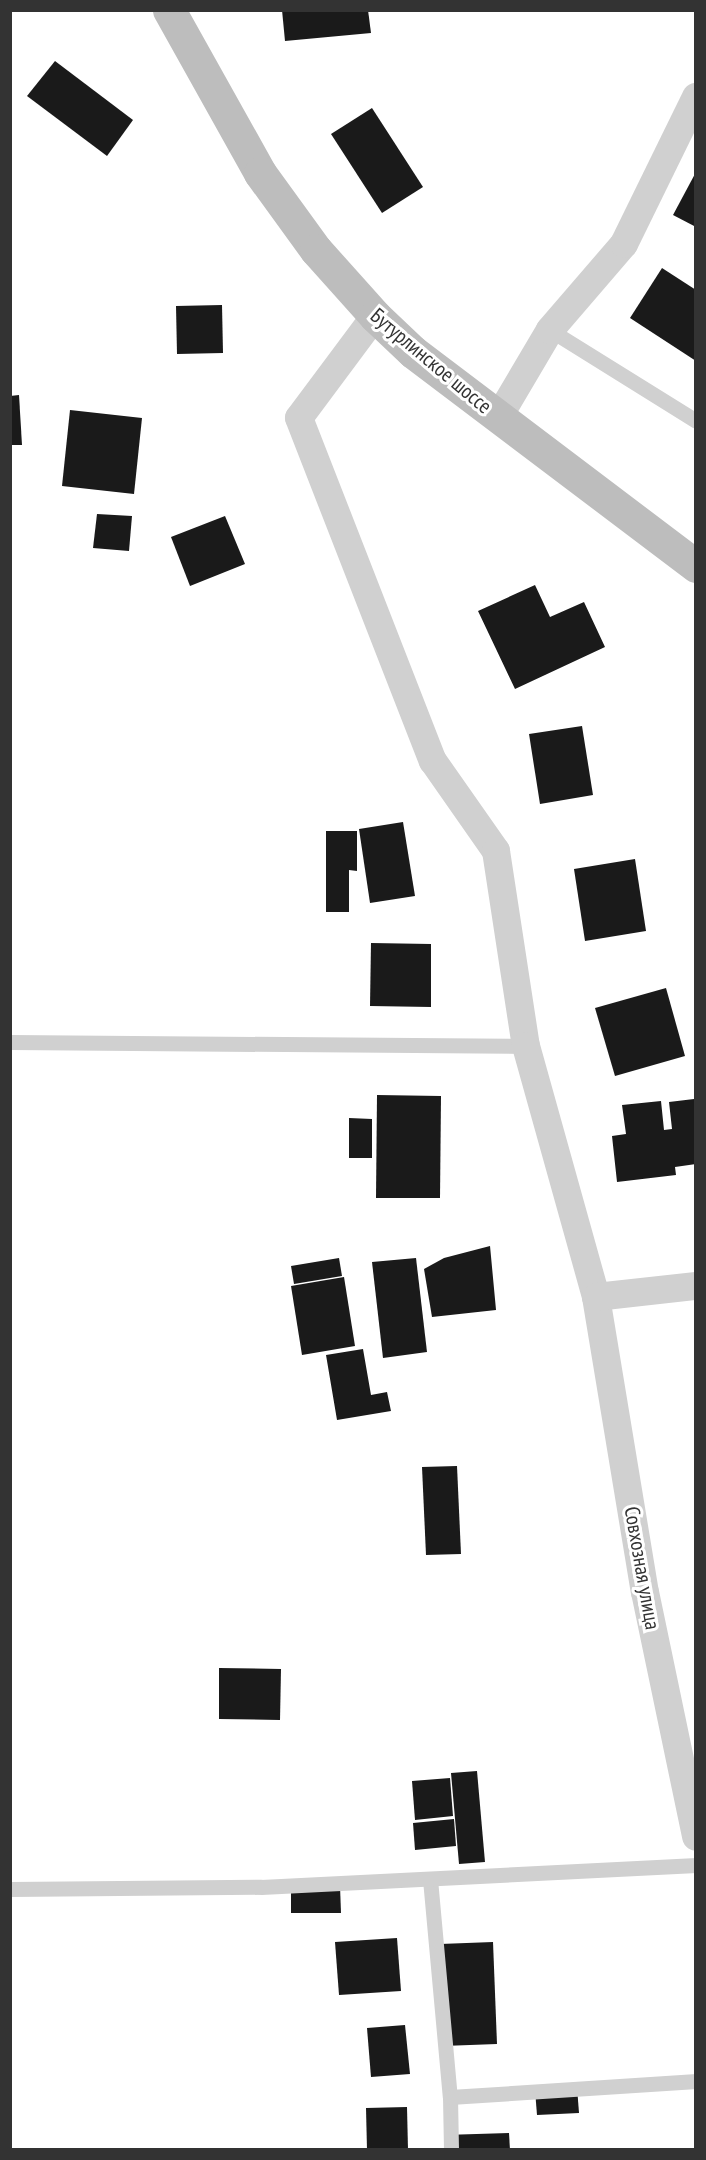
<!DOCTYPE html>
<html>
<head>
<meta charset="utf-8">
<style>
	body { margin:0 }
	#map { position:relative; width:706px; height:2160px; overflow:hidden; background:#fff; font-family:"PT Sans Narrow",sans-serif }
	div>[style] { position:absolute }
	.building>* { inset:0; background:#1a1a1a }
	.lane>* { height:15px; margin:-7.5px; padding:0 7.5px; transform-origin:7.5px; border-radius:7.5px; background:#d0d0d0 }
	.street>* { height:28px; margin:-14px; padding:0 14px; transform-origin:14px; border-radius:14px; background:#d0d0d0 }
	.secondary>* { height:33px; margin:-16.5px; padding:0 16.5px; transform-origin:16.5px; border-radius:16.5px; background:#bdbdbd }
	span { translate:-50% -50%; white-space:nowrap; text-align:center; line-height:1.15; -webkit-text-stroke:6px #fff; paint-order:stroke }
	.street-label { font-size:21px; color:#333 }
	.frame { position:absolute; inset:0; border:12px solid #333; pointer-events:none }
</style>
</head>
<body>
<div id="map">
	<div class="building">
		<div style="clip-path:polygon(282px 10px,368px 10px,371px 33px,285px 41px)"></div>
		<div style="clip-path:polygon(55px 61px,133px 120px,107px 156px,27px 96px)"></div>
		<div style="clip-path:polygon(372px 108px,423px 187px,382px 213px,331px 134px)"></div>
		<div style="clip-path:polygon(696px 172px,696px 227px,673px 215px)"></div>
		<div style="clip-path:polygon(662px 268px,696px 290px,696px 361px,630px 318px)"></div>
		<div style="clip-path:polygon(222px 305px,223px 353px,177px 354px,176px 306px)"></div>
		<div style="clip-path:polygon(19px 395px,22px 445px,10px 445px,10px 396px)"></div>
		<div style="clip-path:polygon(70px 410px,142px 418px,134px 494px,62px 486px)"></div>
		<div style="clip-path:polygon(97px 514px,132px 516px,129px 551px,93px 548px)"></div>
		<div style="clip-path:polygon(225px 516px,245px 564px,190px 586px,171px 537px)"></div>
		<div style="clip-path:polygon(535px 585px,550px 617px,584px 602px,605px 647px,515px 689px,478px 611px)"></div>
		<div style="clip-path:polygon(582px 726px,593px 795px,540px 804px,529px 734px)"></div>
		<div style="clip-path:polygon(403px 822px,415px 896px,370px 903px,359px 829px)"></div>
		<div style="clip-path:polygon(326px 831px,357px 831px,357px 871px,349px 870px,349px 912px,326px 912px)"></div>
		<div style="clip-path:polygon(635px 859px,646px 931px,585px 941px,574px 869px)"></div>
		<div style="clip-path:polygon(371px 943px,431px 944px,431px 1007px,370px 1006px)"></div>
		<div style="clip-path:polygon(666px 988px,685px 1056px,615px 1076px,595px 1008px)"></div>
		<div style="clip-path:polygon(377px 1095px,441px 1096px,440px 1198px,376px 1198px)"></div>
		<div style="clip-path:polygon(694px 1099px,696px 1164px,675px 1167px,676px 1175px,617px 1182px,612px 1136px,626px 1134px,622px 1105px,661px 1101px,664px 1130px,672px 1129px,669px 1102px)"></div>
		<div style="clip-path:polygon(349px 1118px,372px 1119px,372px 1158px,349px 1158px)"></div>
		<div style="clip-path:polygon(490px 1246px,496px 1310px,432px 1317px,424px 1269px,444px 1258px)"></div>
		<div style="clip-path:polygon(339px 1258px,342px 1276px,294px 1284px,291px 1266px)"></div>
		<div style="clip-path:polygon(416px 1258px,427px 1352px,383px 1358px,372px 1262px)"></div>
		<div style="clip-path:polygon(344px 1277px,355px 1346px,302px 1355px,291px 1286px)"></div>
		<div style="clip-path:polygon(363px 1349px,371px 1395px,387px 1392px,391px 1411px,337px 1420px,326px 1355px)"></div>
		<div style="clip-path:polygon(457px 1466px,461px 1554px,426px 1555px,422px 1467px)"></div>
		<div style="clip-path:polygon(219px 1668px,281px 1669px,280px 1720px,219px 1719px)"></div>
		<div style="clip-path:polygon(477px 1771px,485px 1862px,459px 1864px,451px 1773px)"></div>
		<div style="clip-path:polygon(450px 1778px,453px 1816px,415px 1820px,412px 1781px)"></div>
		<div style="clip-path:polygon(454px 1819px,456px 1846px,415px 1850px,413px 1823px)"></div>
		<div style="clip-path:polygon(340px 1886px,341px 1913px,291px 1913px,291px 1887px)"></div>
		<div style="clip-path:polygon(397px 1938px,401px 1991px,339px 1995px,335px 1942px)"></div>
		<div style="clip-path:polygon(493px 1942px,497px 2044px,443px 2046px,440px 1944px)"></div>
		<div style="clip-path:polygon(405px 2025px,410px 2074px,371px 2077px,367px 2028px)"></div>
		<div style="clip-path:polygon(577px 2087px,579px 2113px,537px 2115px,535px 2090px)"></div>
		<div style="clip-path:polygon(407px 2107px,408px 2150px,367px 2150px,366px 2108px)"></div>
		<div style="clip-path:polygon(509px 2133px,510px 2150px,445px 2150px,444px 2135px)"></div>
	</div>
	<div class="lane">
		<div style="left:550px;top:330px;width:172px;rotate:31.9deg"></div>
		<div style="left:10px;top:1042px;width:516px;rotate:0.44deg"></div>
		<div style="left:430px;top:1879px;width:219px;rotate:84.8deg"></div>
		<div style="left:450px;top:2097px;width:53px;rotate:88.9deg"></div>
		<div style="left:10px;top:1889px;width:251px;rotate:-0.5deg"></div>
		<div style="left:261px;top:1887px;width:436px;rotate:-2.9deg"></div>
		<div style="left:450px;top:2097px;width:247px;rotate:-3.7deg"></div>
	</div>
	<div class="street">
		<div style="left:375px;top:316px;width:127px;rotate:126.7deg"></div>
		<div style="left:299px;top:418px;width:368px;rotate:68.7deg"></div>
		<div style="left:433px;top:761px;width:110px;rotate:55deg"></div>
		<div style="left:496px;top:851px;width:197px;rotate:81.3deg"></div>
		<div style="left:526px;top:1046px;width:261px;rotate:74.4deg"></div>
		<div style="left:596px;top:1297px;width:299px;rotate:80.6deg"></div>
		<div style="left:645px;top:1592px;width:250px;rotate:78.2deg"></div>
		<div style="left:498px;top:418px;width:102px;rotate:-59.4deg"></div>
		<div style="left:550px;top:330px;width:113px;rotate:-49.3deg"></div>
		<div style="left:624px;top:244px;width:164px;rotate:-63.9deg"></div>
		<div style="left:596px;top:1297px;width:101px;rotate:-6.3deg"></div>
	</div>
	<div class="secondary">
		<div style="left:169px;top:10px;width:187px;rotate:60.8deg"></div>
		<div style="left:260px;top:173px;width:95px;rotate:54deg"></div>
		<div style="left:316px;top:250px;width:89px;rotate:48.2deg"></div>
		<div style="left:375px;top:316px;width:52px;rotate:43.5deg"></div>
		<div style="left:413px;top:352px;width:355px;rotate:37.1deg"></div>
	</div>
	<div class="street-label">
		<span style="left:431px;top:361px;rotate:40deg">Бутурлинское шоссе</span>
		<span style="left:642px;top:1568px;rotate:80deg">Совхозная улица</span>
	</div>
	<div class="frame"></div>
</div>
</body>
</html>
